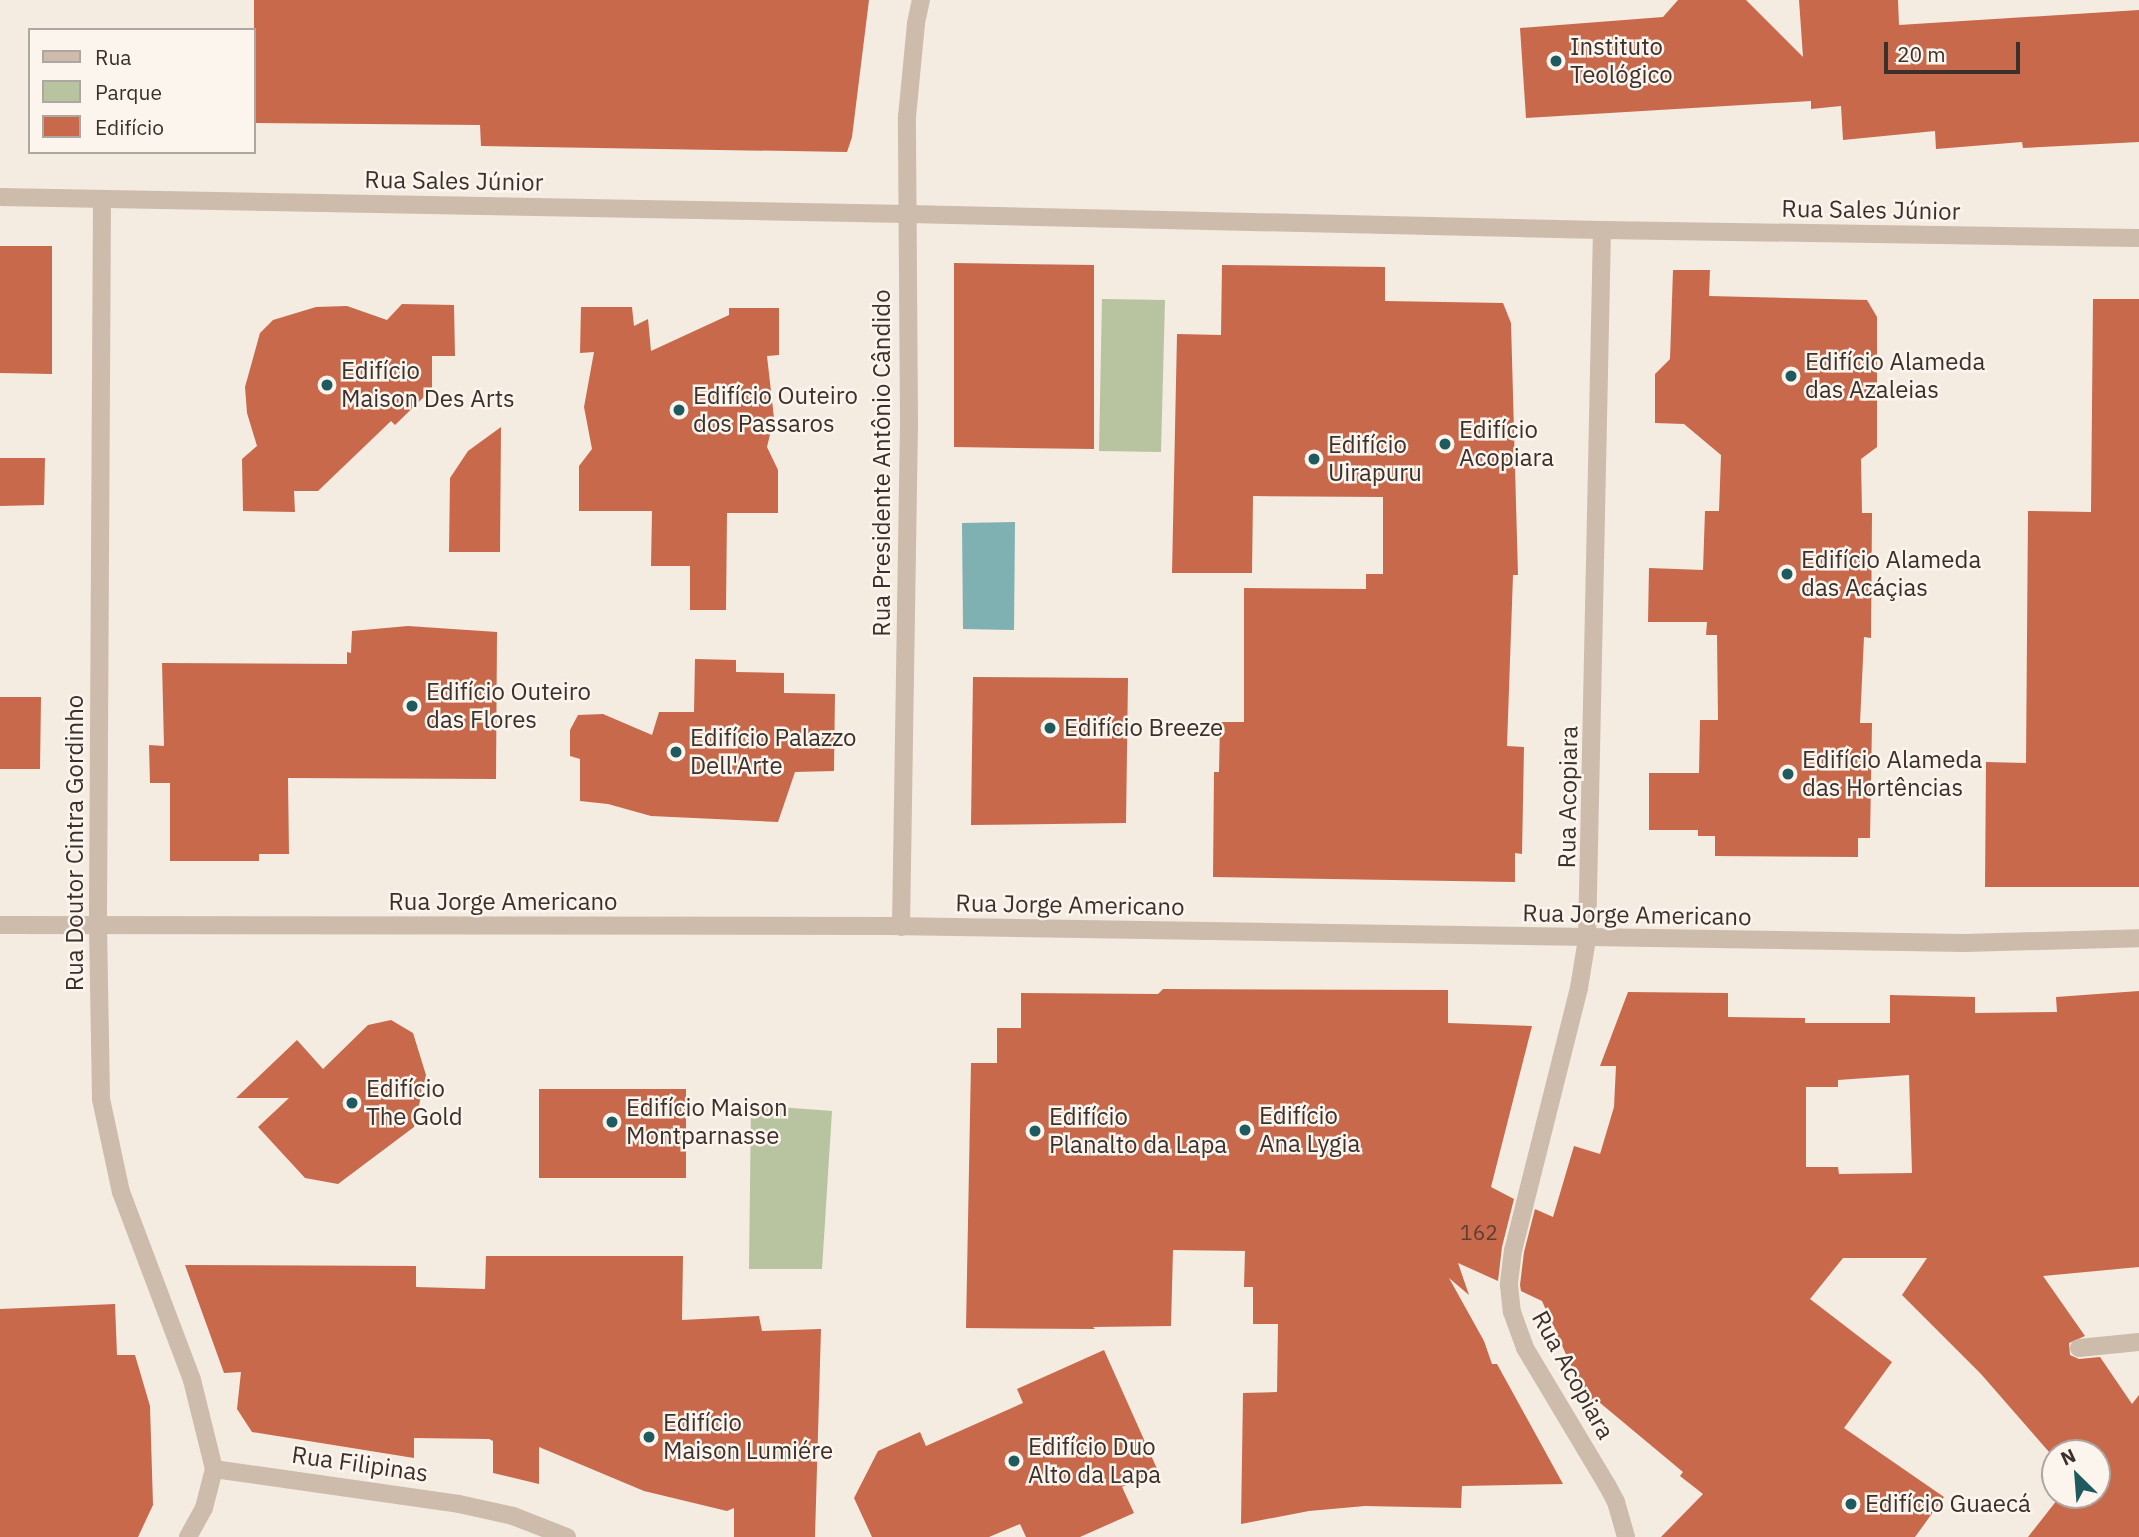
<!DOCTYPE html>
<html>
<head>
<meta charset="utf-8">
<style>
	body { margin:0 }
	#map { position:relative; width:2139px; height:1537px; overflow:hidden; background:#f4ebe1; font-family:"IBM Plex Sans",sans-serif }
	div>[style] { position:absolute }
	.green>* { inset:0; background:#b8c4a0 }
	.water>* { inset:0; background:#7fb0b2 }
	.building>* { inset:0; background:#c8694b }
	.minor>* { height:18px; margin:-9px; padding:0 9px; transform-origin:9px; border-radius:9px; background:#cdbbac }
	.dots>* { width:19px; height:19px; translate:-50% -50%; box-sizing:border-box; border:4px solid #fbf5ee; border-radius:50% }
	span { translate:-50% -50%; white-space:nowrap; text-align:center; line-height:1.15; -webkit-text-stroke:5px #fbf5ee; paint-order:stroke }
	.number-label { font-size:21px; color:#5e3e33 }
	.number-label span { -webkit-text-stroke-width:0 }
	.poi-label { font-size:24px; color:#3b302b }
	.left { translate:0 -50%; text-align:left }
	.street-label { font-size:24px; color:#3b302b }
	.legend { position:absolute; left:28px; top:28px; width:228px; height:126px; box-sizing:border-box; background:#fbf5ee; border:2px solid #aea6a0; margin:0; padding:9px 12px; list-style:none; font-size:21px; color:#3b302b }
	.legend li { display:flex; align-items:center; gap:14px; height:35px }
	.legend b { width:35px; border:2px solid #aea6a0 }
	.north { position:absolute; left:2041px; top:1439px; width:70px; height:70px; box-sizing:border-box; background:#fbf5ee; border:2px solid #aea6a0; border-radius:50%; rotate:335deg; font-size:19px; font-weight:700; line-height:28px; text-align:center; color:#3b302b }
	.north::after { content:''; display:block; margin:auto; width:24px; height:32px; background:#1f5a5e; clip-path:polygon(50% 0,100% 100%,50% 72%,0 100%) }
	.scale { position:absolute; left:1884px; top:42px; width:136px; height:32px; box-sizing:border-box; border:4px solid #3b302b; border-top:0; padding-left:9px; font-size:21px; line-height:24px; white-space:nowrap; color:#3b302b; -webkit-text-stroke:5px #fbf5ee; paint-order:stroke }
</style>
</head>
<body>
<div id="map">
	<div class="green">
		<div style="clip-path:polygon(1102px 299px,1165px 300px,1161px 452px,1099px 451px)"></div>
		<div style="clip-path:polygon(751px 1105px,832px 1111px,822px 1269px,749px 1269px)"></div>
	</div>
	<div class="water">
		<div style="clip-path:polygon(1015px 522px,1014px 630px,963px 629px,962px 523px)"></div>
	</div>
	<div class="building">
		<div style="clip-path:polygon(254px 0,869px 0,852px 137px,847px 152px,481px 146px,480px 125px,254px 123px)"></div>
		<div style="clip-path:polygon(1678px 0,1746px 0,1803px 57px,1799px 0,1898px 0,1899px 25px,2139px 10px,2139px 142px,2023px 148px,2022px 142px,1936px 149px,1935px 131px,1843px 140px,1841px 106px,1811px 109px,1811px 101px,1526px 118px,1520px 28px,1663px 17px)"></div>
		<div style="clip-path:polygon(0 246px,52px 246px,52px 374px,0 373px)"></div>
		<div style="clip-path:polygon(954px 263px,1094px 265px,1094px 449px,954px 447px)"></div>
		<div style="clip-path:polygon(1222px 265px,1385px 267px,1385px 301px,1503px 303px,1511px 323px,1518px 575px,1513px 575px,1507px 746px,1524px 747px,1522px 854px,1515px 853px,1515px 882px,1213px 877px,1214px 772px,1219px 772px,1220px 722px,1244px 722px,1244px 588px,1366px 589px,1366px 574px,1383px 574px,1383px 497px,1253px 496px,1252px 573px,1172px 573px,1177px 334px,1221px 335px)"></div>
		<div style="clip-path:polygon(1673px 270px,1710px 270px,1709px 296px,1867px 300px,1877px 317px,1877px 447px,1861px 459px,1862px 513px,1872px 513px,1871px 638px,1864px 637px,1860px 723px,1872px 723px,1870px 838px,1858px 838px,1858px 857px,1715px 856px,1715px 836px,1698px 836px,1698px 830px,1649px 830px,1649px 773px,1699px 773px,1700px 720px,1718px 720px,1717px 635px,1706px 635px,1707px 622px,1648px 622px,1649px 568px,1703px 570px,1705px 511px,1719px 511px,1721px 455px,1684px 424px,1655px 423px,1655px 374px,1670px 359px)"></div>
		<div style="clip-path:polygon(2093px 299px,2139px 299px,2139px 887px,1985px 887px,1986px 762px,2026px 763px,2028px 511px,2091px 512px)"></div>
		<div style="clip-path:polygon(402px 304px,454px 305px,455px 356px,432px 356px,432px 389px,395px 425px,391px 421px,318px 491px,294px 491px,295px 512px,243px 511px,242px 459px,257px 446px,247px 413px,245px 387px,260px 333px,273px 320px,316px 307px,347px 306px,387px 320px)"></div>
		<div style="clip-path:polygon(581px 307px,632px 307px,634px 326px,648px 319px,651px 351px,729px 315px,729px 308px,779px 308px,779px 355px,767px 356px,774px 418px,767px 447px,778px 470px,778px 513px,727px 513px,726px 610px,690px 610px,690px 566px,651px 566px,652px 511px,579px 511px,579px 466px,592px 449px,584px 407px,594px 352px,580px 353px)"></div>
		<div style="clip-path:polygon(501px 427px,500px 552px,449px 552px,450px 478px,468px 451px)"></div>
		<div style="clip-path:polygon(0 458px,45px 458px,44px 505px,0 506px)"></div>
		<div style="clip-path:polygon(408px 626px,497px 632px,496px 779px,288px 778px,289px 854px,259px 854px,259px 861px,170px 861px,170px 783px,150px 783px,149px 745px,164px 746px,162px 663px,347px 664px,347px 652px,351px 653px,352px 631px)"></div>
		<div style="clip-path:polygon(695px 659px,736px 660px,736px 672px,784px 673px,784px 693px,835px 694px,834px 771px,795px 772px,778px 822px,651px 816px,608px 804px,580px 801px,580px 759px,570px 756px,570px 730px,578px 715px,603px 714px,652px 735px,659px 712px,694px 712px)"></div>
		<div style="clip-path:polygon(973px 677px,1128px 678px,1126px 823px,971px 825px)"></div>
		<div style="clip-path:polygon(0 697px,41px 697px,40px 769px,0 769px)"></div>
		<div style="clip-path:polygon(1163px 989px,1448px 990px,1448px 1023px,1532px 1026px,1491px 1187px,1514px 1199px,1502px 1247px,1498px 1281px,1458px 1263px,1469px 1295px,1449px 1278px,1484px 1341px,1492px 1364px,1497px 1364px,1563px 1484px,1462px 1486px,1461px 1508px,1365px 1506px,1309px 1511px,1241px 1524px,1243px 1393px,1277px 1392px,1278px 1324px,1253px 1324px,1253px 1287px,1244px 1287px,1245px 1251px,1173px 1250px,1171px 1326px,1093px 1327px,1095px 1329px,966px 1328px,971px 1063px,997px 1063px,997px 1028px,1021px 1028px,1021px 993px,1158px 994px)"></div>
		<div style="clip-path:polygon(evenodd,2139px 991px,2139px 1267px,2043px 1276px,2085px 1336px,2069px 1343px,2070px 1355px,2079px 1359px,2100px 1357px,2132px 1404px,2139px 1395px,2139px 1537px,2028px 1537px,2061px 1495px,2097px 1495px,2097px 1453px,2050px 1453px,1981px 1374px,1902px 1295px,1927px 1258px,1843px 1258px,1810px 1299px,1892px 1362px,1844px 1428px,1944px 1497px,1915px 1537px,1661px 1537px,1703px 1494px,1680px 1476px,1683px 1472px,1599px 1402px,1591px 1410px,1542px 1301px,1521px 1291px,1520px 1285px,1524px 1252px,1535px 1209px,1553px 1217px,1574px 1146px,1600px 1154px,1614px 1107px,1616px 1066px,1600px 1066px,1628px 992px,1728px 993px,1728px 1017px,1805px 1018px,1805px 1023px,1890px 1023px,1890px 995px,1975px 997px,1975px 1013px,2057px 1012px,2056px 997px,2139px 991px,1909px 1075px,1912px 1173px,1839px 1174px,1838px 1167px,1806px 1167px,1806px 1087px,1838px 1087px,1838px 1080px,1909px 1075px)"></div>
		<div style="clip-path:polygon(391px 1020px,413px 1033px,426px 1075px,414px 1127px,338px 1184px,305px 1178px,258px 1127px,289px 1098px,236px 1098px,297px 1040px,323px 1069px,368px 1025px)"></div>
		<div style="clip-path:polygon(539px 1089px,686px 1089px,686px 1178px,539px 1178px)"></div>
		<div style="clip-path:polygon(486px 1256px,683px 1256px,682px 1320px,759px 1316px,762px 1331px,821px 1329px,815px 1537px,734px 1537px,734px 1508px,727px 1511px,644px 1491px,539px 1447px,539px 1484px,493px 1473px,493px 1441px,489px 1439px,414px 1438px,414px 1458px,252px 1432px,237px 1409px,241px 1372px,224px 1373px,185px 1265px,416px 1266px,416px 1287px,485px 1289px)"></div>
		<div style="clip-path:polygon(115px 1304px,117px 1355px,135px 1355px,150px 1406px,153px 1505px,138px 1537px,0 1537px,0 1309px)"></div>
		<div style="clip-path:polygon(1104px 1350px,1158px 1471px,1122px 1487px,1134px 1513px,1080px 1537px,1026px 1537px,1020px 1524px,989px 1537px,872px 1537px,854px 1498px,878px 1451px,920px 1432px,926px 1446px,1023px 1403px,1017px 1389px)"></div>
	</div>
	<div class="minor">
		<div style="left:0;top:197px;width:908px;rotate:1.07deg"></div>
		<div style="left:908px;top:214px;width:694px;rotate:1.32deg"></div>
		<div style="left:1602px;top:230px;width:537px;rotate:0.85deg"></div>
		<div style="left:102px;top:199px;width:727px;rotate:90.32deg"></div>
		<div style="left:98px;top:926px;width:173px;rotate:89deg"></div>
		<div style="left:101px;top:1099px;width:95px;rotate:77.9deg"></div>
		<div style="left:121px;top:1192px;width:201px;rotate:69.3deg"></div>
		<div style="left:192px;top:1380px;width:92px;rotate:76.1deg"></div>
		<div style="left:214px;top:1469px;width:40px;rotate:104.4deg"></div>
		<div style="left:204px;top:1508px;width:33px;rotate:119deg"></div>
		<div style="left:1602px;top:230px;width:709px;rotate:91.21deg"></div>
		<div style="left:1587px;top:939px;width:50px;rotate:99.3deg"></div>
		<div style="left:1579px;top:988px;width:270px;rotate:104.1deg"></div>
		<div style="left:1513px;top:1250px;width:35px;rotate:97deg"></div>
		<div style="left:1509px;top:1285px;width:27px;rotate:84deg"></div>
		<div style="left:1512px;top:1312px;width:38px;rotate:70deg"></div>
		<div style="left:1525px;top:1348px;width:160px;rotate:59.1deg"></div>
		<div style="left:1607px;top:1485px;width:19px;rotate:62deg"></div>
		<div style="left:1616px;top:1502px;width:36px;rotate:74deg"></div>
		<div style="left:0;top:925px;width:891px;rotate:0.06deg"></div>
		<div style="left:891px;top:926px;width:1074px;rotate:0.91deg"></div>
		<div style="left:1965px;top:943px;width:174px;rotate:-1.6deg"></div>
		<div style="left:901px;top:927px;width:506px;rotate:-89.09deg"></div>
		<div style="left:909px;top:421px;width:304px;rotate:-90.4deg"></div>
		<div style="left:907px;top:117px;width:94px;rotate:-84.5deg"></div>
		<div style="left:916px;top:23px;width:24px;rotate:-78deg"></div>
		<div style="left:2079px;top:1348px;width:60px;rotate:-5.7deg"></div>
		<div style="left:214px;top:1469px;width:247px;rotate:8.1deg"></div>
		<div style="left:459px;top:1504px;width:55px;rotate:12.5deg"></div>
		<div style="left:513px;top:1516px;width:58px;rotate:21.3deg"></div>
	</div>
	<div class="dots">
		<div style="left:1556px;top:61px;background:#1f5a5e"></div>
		<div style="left:1791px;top:376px;background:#1f5a5e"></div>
		<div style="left:327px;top:385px;background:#1f5a5e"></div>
		<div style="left:679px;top:410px;background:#1f5a5e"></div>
		<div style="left:1445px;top:444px;background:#1f5a5e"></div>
		<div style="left:1314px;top:459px;background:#1f5a5e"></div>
		<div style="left:1787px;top:574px;background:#1f5a5e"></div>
		<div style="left:412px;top:706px;background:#1f5a5e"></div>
		<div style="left:1050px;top:728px;background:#1f5a5e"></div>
		<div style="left:676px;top:752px;background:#1f5a5e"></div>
		<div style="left:1788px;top:774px;background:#1f5a5e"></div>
		<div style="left:352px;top:1103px;background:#1f5a5e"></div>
		<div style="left:612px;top:1122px;background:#1f5a5e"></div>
		<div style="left:1245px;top:1130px;background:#1f5a5e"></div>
		<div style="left:1035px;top:1131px;background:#1f5a5e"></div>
		<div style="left:649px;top:1437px;background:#1f5a5e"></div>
		<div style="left:1014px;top:1461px;background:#1f5a5e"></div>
		<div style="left:1851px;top:1504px;background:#1f5a5e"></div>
	</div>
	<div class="number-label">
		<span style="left:1479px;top:1232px">162</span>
	</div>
	<div class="poi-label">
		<span class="left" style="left:1570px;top:61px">Instituto<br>Teológico</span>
		<span class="left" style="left:1805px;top:376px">Edifício Alameda<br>das Azaleias</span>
		<span class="left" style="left:341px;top:385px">Edifício<br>Maison Des Arts</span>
		<span class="left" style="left:693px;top:410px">Edifício Outeiro<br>dos Passaros</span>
		<span class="left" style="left:1459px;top:444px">Edifício<br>Acopiara</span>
		<span class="left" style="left:1328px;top:459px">Edifício<br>Uirapuru</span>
		<span class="left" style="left:1801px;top:574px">Edifício Alameda<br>das Acáçias</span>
		<span class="left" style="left:426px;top:706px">Edifício Outeiro<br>das Flores</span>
		<span class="left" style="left:1064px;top:728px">Edifício Breeze</span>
		<span class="left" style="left:690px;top:752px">Edifício Palazzo<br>Dell'Arte</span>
		<span class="left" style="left:1802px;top:774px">Edifício Alameda<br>das Hortências</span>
		<span class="left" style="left:366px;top:1103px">Edifício<br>The Gold</span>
		<span class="left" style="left:626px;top:1122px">Edifício Maison<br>Montparnasse</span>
		<span class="left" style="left:1259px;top:1130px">Edifício<br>Ana Lygia</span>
		<span class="left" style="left:1049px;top:1131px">Edifício<br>Planalto da Lapa</span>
		<span class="left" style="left:663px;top:1437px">Edifício<br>Maison Lumiére</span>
		<span class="left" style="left:1028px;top:1461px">Edifício Duo<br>Alto da Lapa</span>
		<span class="left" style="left:1865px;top:1504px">Edifício Guaecá</span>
	</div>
	<div class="street-label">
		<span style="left:454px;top:181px;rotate:1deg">Rua Sales Júnior</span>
		<span style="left:1871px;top:210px;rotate:1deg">Rua Sales Júnior</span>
		<span style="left:882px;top:463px;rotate:-90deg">Rua Presidente Antônio Cândido</span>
		<span style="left:1568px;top:797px;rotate:-89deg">Rua Acopiara</span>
		<span style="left:75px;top:843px;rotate:-90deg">Rua Doutor Cintra Gordinho</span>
		<span style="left:503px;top:902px">Rua Jorge Americano</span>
		<span style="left:1070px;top:905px;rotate:1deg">Rua Jorge Americano</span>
		<span style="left:1637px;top:915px;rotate:1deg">Rua Jorge Americano</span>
		<span style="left:1573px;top:1375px;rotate:61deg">Rua Acopiara</span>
		<span style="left:360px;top:1464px;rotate:8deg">Rua Filipinas</span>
	</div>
	<ul class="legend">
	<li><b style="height:9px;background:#cdbbac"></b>Rua</li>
	<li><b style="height:19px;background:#b8c4a0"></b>Parque</li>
	<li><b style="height:19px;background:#c8694b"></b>Edifício</li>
	</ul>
	<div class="north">N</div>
	<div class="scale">20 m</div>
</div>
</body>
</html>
